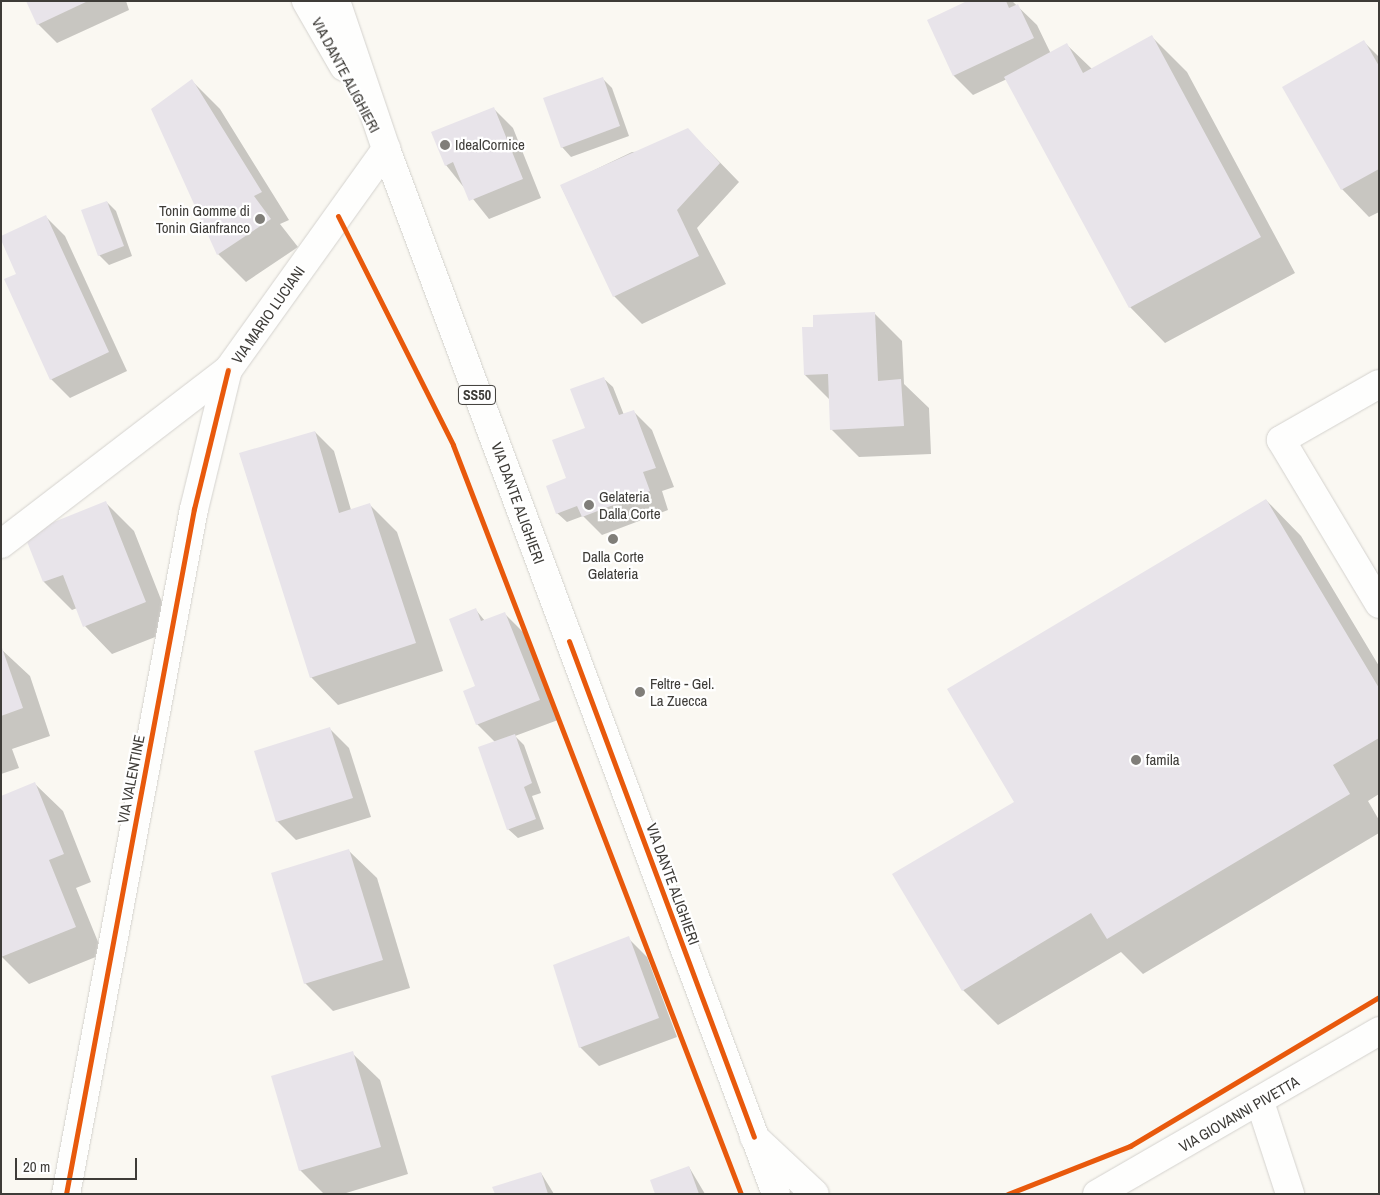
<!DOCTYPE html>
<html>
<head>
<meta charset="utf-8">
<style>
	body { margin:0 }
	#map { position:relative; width:1380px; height:1195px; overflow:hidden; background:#faf8f2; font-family:"Archivo Narrow",sans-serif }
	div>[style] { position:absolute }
	.shadow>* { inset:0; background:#0003 }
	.building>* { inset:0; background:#e8e4ea }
	.roads { filter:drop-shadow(0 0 1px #d4d2ce) drop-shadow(0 0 1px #d4d2ce) }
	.minor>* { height:28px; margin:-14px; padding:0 14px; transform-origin:14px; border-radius:14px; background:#fefefd }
	.primary>* { height:28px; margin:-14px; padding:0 14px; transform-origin:14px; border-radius:14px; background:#fefefd }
	.cycleway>* { height:5px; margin:-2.5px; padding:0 2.5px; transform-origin:2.5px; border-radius:2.5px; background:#e8590c }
	.dots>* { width:14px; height:14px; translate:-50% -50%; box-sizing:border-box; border:2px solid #fff; border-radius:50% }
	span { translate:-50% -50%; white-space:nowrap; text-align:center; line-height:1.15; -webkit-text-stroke:4.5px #fff; paint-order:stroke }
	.shield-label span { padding:1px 4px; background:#fff; border:1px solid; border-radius:4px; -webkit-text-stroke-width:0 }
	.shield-label { font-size:14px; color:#3e3c38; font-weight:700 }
	.street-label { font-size:15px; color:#3e3c38 }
	.poi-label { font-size:15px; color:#3e3c38 }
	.left { translate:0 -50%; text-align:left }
	.right { translate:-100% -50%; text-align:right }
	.frame { position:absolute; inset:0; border:2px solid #3e3c38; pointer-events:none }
	.scale { position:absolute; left:15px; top:1158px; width:122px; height:22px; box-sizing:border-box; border:2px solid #3e3c38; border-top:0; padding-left:6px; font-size:15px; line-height:18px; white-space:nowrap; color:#3e3c38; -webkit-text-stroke:4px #fff; paint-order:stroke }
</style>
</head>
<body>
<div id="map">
	<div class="shadow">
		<div style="clip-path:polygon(27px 1px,126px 1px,129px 10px,57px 43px,38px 24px)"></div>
		<div style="clip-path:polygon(970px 1px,1012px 1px,1037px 25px,1051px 54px,1067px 45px,1092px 69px,1152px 37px,1187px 72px,1295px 273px,1165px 343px,1130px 307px,1007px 79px,973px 95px,954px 76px,929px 21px)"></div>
		<div style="clip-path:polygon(1364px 42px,1379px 57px,1379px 212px,1369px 217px,1342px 189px)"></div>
		<div style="clip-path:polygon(602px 78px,612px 88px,629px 136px,571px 157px,562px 147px)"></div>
		<div style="clip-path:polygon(192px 81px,220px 109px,289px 220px,280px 224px,298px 247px,246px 282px,218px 254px,152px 109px)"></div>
		<div style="clip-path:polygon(494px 109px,513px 128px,541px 198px,489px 219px,446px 165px)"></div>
		<div style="clip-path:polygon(707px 149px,739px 182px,697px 228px,726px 284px,642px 324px,614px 296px,561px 186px,632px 152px)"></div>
		<div style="clip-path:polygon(107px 202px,116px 211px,132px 256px,109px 265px,99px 255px)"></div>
		<div style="clip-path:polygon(46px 217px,65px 236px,127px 371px,70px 398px,51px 379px,18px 275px)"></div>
		<div style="clip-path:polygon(874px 313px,902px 341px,904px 384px,929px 408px,931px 454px,859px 457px,831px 429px,830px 400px,805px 375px,815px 328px)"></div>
		<div style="clip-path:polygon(603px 378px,613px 387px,624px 415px,633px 411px,652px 430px,674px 487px,662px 491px,668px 510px,602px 535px,583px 516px,567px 522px,557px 513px)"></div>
		<div style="clip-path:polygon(315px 432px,334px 451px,351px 510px,369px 504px,397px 532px,443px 671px,338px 705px,311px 677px,240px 454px)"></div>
		<div style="clip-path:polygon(1266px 500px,1301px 536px,1379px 666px,1379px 794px,1368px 801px,1379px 820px,1379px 833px,1143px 974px,1121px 952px,998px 1025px,963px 990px,1015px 802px)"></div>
		<div style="clip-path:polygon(106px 503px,134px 531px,173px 630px,112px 654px,85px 626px,77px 608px,72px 610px,44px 582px,25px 534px)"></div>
		<div style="clip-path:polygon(476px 610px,485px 621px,504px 613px,523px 632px,558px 720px,515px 736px,524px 745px,541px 793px,532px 796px,544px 829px,518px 838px,508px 829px,495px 742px,477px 724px)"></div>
		<div style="clip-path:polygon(1px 649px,30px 676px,50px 736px,12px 749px,19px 768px,1px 774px)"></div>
		<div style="clip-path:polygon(330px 729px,349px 748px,371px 817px,296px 840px,277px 821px)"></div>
		<div style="clip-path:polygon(35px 784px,63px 811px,91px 882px,76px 888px,103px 954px,29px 984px,1px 956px)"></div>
		<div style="clip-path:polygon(349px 851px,377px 878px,410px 988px,333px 1011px,305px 983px)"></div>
		<div style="clip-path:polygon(628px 938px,647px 957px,677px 1037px,599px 1066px,580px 1047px)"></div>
		<div style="clip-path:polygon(352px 1053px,380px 1080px,408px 1174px,343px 1194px,324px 1194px,300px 1170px)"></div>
		<div style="clip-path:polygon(689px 1167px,705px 1194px,657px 1194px)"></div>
		<div style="clip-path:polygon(541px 1173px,554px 1194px,496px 1194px)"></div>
	</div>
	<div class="building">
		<div style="clip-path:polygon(26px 1px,88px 1px,37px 25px)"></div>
		<div style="clip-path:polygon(967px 1px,1006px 1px,1009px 8px,1018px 4px,1034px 38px,953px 76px,927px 20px)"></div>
		<div style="clip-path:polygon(1152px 35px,1261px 237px,1129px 308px,1004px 77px,1067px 43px,1083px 73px)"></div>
		<div style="clip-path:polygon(1364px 40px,1379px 66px,1379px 169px,1341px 190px,1282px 87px)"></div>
		<div style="clip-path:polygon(603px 77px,620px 126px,561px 148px,543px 98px)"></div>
		<div style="clip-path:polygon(192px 79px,262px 192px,254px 196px,271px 219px,217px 255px,151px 109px)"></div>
		<div style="clip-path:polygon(494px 107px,523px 179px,469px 201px,453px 162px,445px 166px,431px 132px)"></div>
		<div style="clip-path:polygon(688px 128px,720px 163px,677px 210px,699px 256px,613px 297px,560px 185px)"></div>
		<div style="clip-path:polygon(107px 201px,124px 246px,98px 256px,81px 210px)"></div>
		<div style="clip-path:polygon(46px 215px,109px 352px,50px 380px,4px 279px,16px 274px,1px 240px,1px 236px)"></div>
		<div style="clip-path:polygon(875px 312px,878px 381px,901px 379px,904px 426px,830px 430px,828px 374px,804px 375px,802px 327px,813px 327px,813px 315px)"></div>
		<div style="clip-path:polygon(604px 377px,619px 415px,634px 410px,656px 468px,643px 472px,650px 491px,582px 517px,577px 506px,556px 514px,546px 486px,566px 478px,552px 440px,585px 428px,570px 389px)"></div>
		<div style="clip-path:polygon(315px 431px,339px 513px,370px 503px,416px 643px,310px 678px,239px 453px)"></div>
		<div style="clip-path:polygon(1266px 499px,1379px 688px,1379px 738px,1333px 765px,1350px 794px,1107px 939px,1091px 913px,962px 991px,892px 874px,1014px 802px,947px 689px)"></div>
		<div style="clip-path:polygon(106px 501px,146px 602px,83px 627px,63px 575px,43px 582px,24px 534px)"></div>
		<div style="clip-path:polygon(476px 608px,481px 621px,505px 612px,540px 700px,476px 725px,463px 691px,475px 686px,449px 619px)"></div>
		<div style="clip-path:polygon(1px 645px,23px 708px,1px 716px)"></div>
		<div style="clip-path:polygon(330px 727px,353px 798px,276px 822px,254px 751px)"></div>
		<div style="clip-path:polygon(515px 734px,532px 783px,524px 787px,536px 819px,507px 830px,478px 747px)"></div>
		<div style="clip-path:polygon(35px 782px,64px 854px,49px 860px,76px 927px,1px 957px,1px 796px)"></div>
		<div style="clip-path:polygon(349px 849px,383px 960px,304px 984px,271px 873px)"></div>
		<div style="clip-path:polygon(629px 936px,659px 1018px,579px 1048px,553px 965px)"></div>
		<div style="clip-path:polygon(353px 1051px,381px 1147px,299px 1171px,271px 1076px)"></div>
		<div style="clip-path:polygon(689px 1166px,699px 1194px,655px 1194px,650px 1180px)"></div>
		<div style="clip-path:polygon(541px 1172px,548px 1194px,495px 1194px,492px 1187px)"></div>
	</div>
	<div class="roads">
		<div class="minor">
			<div style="left:1379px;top:384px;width:113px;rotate:150.3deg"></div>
			<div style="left:1281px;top:440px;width:191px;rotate:59.1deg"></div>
			<div style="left:1px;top:544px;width:286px;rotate:-37.5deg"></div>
			<div style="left:228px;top:370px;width:272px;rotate:-54.4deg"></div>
			<div style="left:1260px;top:1102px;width:97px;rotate:71.9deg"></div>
			<div style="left:754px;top:1137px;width:83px;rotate:43.1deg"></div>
			<div style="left:66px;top:1194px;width:697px;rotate:-79.42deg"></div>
			<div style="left:194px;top:509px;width:143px;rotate:-76.3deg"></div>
			<div style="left:1097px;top:1194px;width:326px;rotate:-30deg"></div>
		</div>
		<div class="primary">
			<div style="left:306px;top:1px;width:76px;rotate:60.1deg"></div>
			<div style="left:336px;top:1px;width:156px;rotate:71.3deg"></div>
			<div style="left:386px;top:149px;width:1115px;rotate:69.53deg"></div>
		</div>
	</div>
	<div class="cycleway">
		<div style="left:338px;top:216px;width:256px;rotate:63.3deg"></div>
		<div style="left:453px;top:445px;width:802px;rotate:68.97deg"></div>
		<div style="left:569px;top:641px;width:529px;rotate:69.55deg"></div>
		<div style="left:66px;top:1194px;width:697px;rotate:-79.42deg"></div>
		<div style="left:194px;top:509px;width:143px;rotate:-76.3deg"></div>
		<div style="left:1008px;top:1194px;width:131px;rotate:-21.5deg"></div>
		<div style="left:1130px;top:1146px;width:290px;rotate:-30.9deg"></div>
	</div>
	<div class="dots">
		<div style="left:445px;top:145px;background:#807e79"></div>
		<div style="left:260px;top:219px;background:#807e79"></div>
		<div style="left:589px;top:505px;background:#807e79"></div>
		<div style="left:613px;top:539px;background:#807e79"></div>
		<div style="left:640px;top:692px;background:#807e79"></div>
		<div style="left:1136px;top:760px;background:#807e79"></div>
	</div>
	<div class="shield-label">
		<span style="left:477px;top:395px">SS50</span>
	</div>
	<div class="street-label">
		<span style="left:346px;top:75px;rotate:62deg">VIA DANTE ALIGHIERI</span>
		<span style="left:268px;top:315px;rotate:-55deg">VIA MARIO LUCIANI</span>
		<span style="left:518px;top:503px;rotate:70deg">VIA DANTE ALIGHIERI</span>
		<span style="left:131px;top:779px;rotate:-79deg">VIA VALENTINE</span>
		<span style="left:673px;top:884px;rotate:70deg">VIA DANTE ALIGHIERI</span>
		<span style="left:1239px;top:1114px;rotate:-30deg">VIA GIOVANNI PIVETTA</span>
	</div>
	<div class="poi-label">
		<span class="left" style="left:455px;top:145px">IdealCornice</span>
		<span class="right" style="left:250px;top:219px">Tonin Gomme di<br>Tonin Gianfranco</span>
		<span class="left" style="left:599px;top:505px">Gelateria<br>Dalla Corte</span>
		<span style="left:613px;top:565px">Dalla Corte<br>Gelateria</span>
		<span class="left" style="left:650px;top:692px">Feltre - Gel.<br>La Zuecca</span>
		<span class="left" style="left:1146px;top:760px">famila</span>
	</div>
	<div class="frame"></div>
	<div class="scale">20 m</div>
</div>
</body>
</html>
